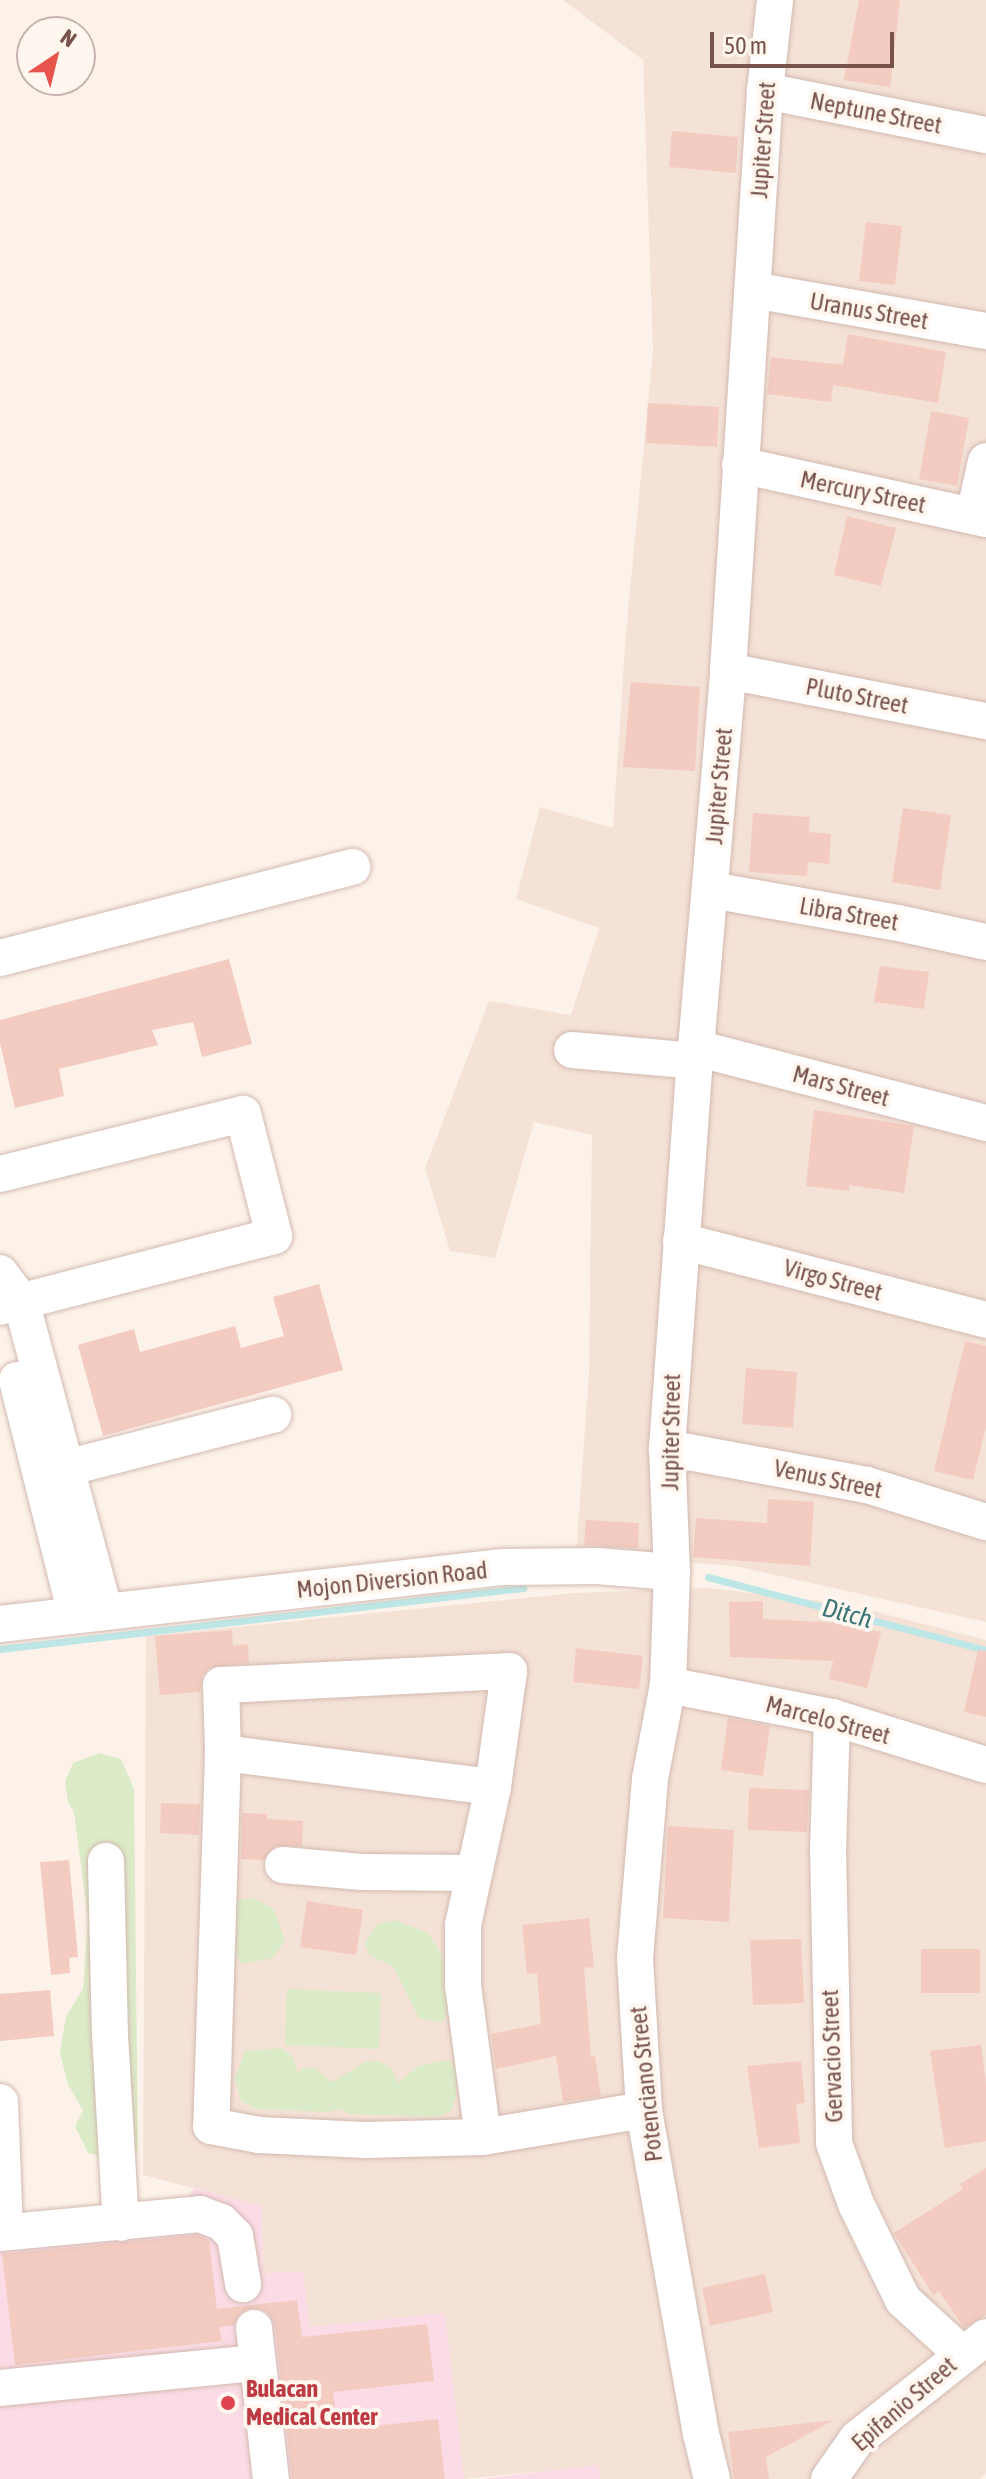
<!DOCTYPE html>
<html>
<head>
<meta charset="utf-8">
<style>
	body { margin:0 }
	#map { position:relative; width:986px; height:2479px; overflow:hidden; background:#fdf2e9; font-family:"Asap Condensed",sans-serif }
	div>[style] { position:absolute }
	.residential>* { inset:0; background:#f5e2d7 }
	.medical>* { inset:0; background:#fbdce6 }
	.green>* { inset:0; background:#dcebc7 }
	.stream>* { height:7px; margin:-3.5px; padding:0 3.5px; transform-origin:3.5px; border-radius:3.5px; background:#bde7e6 }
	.building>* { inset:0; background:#f3cbc0 }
	.roads { filter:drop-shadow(0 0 2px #d2bab1) drop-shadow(0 0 2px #d2bab1) }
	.minor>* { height:36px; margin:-18px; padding:0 18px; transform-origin:18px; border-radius:18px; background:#fff }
	.dots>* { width:22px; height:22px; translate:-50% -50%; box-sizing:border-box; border:4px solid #fff6f0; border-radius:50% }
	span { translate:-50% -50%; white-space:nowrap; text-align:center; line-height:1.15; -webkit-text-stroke:8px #fff6f0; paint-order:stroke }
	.street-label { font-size:24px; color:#78534c }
	.health-label { font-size:24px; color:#be3a42; font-weight:700 }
	.left { translate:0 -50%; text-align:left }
	.water-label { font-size:26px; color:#3c7675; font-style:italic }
	.north { position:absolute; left:16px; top:16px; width:80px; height:80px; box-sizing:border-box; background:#fff6f0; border:2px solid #c9b5ae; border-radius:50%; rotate:35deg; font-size:22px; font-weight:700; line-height:32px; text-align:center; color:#78534c }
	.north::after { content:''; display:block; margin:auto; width:28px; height:36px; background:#e7544e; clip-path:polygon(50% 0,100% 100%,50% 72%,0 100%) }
	.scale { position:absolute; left:710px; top:32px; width:184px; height:36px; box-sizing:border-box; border:4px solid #78534c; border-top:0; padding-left:10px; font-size:24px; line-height:28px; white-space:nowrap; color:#78534c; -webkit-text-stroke:6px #fff6f0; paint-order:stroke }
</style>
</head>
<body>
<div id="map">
	<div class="residential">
		<div style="clip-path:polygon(563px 0,986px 0,986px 1622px,735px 1566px,576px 1555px,589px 1371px,592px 1135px,534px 1122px,495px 1258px,450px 1251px,425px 1168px,489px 1001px,571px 1015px,599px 928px,516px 899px,540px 807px,613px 828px,626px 632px,653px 351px,643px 60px)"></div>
		<div style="clip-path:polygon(708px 1588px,846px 1604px,986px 1640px,986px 2474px,980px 2479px,600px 2479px,598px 2466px,464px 2479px,445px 2313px,309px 2327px,263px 2274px,262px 2206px,143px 2175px,146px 1636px,574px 1593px)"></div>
	</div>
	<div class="medical">
		<div style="clip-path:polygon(194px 2188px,262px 2206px,263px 2273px,303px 2272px,310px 2327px,445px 2313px,464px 2479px,0 2479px,0 2224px,183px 2206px)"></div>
		<div style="clip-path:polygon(598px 2465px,600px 2479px,481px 2479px)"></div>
	</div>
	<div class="green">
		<div style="clip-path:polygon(99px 1753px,121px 1759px,134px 1789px,138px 2152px,120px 2161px,88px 2153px,75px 2126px,83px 2111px,68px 2084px,60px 2053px,66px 2016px,83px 1989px,88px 1919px,74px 1812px,68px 1802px,65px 1782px,73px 1763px)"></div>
		<div style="clip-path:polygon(254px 1898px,274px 1909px,285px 1940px,273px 1958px,242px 1964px,227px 1940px,229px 1919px,238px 1900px)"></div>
		<div style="clip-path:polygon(395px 1920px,428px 1933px,441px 1953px,450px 1987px,450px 2012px,441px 2023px,419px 2018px,393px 1966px,369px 1955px,365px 1943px,377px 1924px)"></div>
		<div style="clip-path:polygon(287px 1989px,381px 1993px,379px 2049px,285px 2045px)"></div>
		<div style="clip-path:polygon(282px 2048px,293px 2057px,298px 2073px,303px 2068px,315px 2068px,332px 2082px,365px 2062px,378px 2061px,392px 2069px,398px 2083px,418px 2066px,448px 2060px,456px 2069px,456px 2098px,450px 2112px,437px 2117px,349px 2114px,340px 2109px,328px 2112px,256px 2109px,241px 2101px,235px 2079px,245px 2051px)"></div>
	</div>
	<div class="stream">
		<div style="left:708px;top:1577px;width:287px;rotate:14.7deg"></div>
		<div style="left:0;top:1649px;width:527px;rotate:-6.65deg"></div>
	</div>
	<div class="building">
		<div style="clip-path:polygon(859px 0,900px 0,890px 87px,844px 80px)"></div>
		<div style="clip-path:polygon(672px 131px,738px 137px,736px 173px,669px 167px)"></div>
		<div style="clip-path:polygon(866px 222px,902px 226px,895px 285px,859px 281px)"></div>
		<div style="clip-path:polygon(848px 334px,946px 352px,938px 403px,833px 385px,831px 402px,767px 394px,771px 357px,843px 365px)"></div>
		<div style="clip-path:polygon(648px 403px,719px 407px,717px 447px,646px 443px)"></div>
		<div style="clip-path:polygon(931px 411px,969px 418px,957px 486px,919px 479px)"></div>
		<div style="clip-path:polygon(847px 516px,896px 528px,881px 586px,834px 575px)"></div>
		<div style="clip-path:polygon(631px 682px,700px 687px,695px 771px,623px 767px)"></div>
		<div style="clip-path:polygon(903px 808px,951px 815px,940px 890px,892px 882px)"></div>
		<div style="clip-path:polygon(753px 813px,810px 817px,809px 832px,831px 834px,829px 864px,808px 862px,807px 876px,749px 872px)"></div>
		<div style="clip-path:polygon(229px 959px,252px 1044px,202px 1057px,193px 1022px,152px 1030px,158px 1045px,59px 1069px,64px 1096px,15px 1108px,0 1043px,0 1020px)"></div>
		<div style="clip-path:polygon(880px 966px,929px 972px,924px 1009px,874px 1002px)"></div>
		<div style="clip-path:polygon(814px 1110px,914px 1126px,904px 1193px,849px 1185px,849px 1191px,806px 1186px)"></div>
		<div style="clip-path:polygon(319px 1284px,343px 1370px,103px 1436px,78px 1345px,134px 1329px,140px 1352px,235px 1326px,241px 1348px,284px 1336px,273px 1297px)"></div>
		<div style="clip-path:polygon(965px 1341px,986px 1346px,986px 1427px,973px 1480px,934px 1471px)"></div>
		<div style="clip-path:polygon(746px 1368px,797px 1372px,793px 1428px,742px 1424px)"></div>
		<div style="clip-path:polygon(768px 1499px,814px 1502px,810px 1566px,693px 1557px,696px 1518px,767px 1523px)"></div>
		<div style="clip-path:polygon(586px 1520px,639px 1523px,638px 1548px,584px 1545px)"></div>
		<div style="clip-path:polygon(763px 1601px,763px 1619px,843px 1623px,881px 1632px,867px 1688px,829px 1679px,833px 1661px,730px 1657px,729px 1602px)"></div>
		<div style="clip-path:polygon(232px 1630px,233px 1646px,248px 1644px,249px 1663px,210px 1667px,202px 1676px,200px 1692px,160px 1695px,155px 1636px)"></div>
		<div style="clip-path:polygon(576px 1648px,643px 1656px,639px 1689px,573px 1682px)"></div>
		<div style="clip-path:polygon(978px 1650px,986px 1651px,986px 1717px,964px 1712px)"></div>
		<div style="clip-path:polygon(728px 1718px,770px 1726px,763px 1776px,721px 1770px)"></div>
		<div style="clip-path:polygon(749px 1788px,809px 1790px,807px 1832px,748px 1830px)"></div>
		<div style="clip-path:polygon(161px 1803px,200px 1804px,199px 1835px,160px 1833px)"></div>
		<div style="clip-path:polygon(242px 1813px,267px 1814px,267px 1819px,303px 1821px,302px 1846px,275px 1846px,263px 1860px,241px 1859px)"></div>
		<div style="clip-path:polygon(668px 1826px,734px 1830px,729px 1922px,663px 1918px)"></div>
		<div style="clip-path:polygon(69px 1860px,78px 1957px,69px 1958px,70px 1973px,51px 1975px,40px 1862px)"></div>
		<div style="clip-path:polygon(307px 1901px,363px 1910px,356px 1955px,300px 1947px)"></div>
		<div style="clip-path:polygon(589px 1918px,594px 1967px,584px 1968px,591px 2057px,595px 2056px,601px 2096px,563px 2102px,556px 2056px,496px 2069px,491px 2034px,541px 2024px,537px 1973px,527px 1974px,522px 1925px)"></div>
		<div style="clip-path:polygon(801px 1939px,804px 2003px,753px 2005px,750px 1940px)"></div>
		<div style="clip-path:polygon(921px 1949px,980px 1949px,980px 1993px,921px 1993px)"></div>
		<div style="clip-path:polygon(50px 1990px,54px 2036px,0 2041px,0 1994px)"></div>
		<div style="clip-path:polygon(981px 2045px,986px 2084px,986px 2141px,945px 2148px,930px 2051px)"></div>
		<div style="clip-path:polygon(801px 2061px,805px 2103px,796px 2104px,800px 2143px,759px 2148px,747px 2066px)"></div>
		<div style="clip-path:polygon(986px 2168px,986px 2315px,964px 2328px,939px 2291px,933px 2295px,894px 2233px,963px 2189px,960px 2184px)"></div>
		<div style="clip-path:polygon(197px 2235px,209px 2240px,217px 2309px,297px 2300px,302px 2337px,427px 2324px,434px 2381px,333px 2392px,338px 2430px,438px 2419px,445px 2479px,292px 2479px,275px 2326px,270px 2315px,262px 2309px,242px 2311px,234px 2325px,219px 2327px,222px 2341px,15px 2365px,2px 2254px)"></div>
		<div style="clip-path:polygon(765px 2274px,773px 2312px,710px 2326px,702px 2288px)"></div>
		<div style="clip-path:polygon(834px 2420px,766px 2457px,769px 2479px,734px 2479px,728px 2432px)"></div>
	</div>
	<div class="roads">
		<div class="minor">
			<div style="left:765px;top:91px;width:225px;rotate:11.3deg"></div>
			<div style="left:753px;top:290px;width:237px;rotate:10deg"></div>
			<div style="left:740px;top:465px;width:252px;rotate:12.4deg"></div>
			<div style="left:974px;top:516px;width:56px;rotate:-77.7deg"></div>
			<div style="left:728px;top:671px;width:263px;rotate:11deg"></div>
			<div style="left:711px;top:890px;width:190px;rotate:10deg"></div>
			<div style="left:898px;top:923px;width:90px;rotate:12.2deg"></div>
			<div style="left:0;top:958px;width:364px;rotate:-14.5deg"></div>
			<div style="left:696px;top:1048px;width:300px;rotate:14.5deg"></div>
			<div style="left:572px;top:1050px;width:123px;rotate:5.1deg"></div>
			<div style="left:0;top:1174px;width:250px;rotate:-13.9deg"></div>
			<div style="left:243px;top:1114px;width:126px;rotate:75.7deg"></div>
			<div style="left:274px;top:1236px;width:283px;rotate:165.5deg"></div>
			<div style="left:681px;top:1241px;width:315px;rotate:14.5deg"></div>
			<div style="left:0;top:1273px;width:35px;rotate:53deg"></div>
			<div style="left:21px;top:1301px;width:322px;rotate:74.9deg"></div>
			<div style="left:17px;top:1380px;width:242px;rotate:75.9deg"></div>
			<div style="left:667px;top:1448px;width:203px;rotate:10.5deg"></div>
			<div style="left:867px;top:1485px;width:125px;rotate:17.3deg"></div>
			<div style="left:66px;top:1468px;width:214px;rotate:-14.4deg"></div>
			<div style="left:0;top:1624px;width:506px;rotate:-6.47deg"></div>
			<div style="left:503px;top:1567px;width:94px;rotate:-0.6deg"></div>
			<div style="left:597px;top:1566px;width:75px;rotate:4.6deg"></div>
			<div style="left:668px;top:1685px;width:167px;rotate:11deg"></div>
			<div style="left:832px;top:1717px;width:161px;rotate:17.3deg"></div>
			<div style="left:832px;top:1717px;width:131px;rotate:91.7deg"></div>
			<div style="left:828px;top:1848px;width:295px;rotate:88.8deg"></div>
			<div style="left:834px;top:2143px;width:65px;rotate:70.2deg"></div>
			<div style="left:856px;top:2204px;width:107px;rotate:63.9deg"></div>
			<div style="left:903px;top:2300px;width:80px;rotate:42.5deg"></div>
			<div style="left:223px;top:1753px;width:272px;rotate:7.2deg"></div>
			<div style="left:106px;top:1861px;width:174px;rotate:88.7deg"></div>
			<div style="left:110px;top:2035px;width:188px;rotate:86.7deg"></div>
			<div style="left:283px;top:1865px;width:79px;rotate:5.1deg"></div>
			<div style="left:362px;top:1872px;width:110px;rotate:0.5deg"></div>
			<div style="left:0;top:2102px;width:130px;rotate:87.8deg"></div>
			<div style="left:483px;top:2137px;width:152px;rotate:-97.5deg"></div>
			<div style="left:463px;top:1986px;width:61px;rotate:-90deg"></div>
			<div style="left:463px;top:1925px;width:141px;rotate:-77.7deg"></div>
			<div style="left:493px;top:1787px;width:117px;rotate:-82.1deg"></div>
			<div style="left:509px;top:1671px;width:288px;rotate:177.2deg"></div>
			<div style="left:221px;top:1685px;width:68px;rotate:88.3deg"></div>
			<div style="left:223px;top:1753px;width:373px;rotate:91.8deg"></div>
			<div style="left:211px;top:2126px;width:49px;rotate:10.6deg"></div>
			<div style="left:259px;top:2135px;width:106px;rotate:2.7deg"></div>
			<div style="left:365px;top:2140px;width:118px;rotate:-1.5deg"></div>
			<div style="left:483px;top:2137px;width:163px;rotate:-9.5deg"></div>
			<div style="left:0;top:2233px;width:201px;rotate:-5.4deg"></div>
			<div style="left:200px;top:2214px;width:22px;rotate:21deg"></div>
			<div style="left:221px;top:2222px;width:20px;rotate:45deg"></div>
			<div style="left:235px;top:2236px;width:49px;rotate:80.5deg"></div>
			<div style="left:254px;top:2328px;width:152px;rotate:83.6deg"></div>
			<div style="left:0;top:2388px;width:258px;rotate:-5.6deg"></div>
			<div style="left:712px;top:2479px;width:46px;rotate:-103.7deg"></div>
			<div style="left:701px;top:2434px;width:329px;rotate:-100deg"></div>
			<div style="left:644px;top:2110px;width:152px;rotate:-93.4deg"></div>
			<div style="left:635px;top:1958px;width:180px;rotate:-85.2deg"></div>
			<div style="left:650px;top:1779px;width:96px;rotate:-79.2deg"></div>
			<div style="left:668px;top:1685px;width:113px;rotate:-88deg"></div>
			<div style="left:672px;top:1572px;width:124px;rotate:-92.3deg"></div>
			<div style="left:667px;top:1448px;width:401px;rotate:-85.9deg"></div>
			<div style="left:696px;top:1048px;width:378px;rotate:-85.1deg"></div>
			<div style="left:728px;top:671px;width:581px;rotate:-86.35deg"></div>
			<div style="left:765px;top:91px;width:92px;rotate:-83.7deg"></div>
			<div style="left:829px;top:2479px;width:49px;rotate:-55deg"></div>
			<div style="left:857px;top:2439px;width:164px;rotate:-38.3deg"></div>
		</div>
	</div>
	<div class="dots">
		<div style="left:228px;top:2403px;background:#e0444e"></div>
	</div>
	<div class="street-label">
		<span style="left:876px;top:113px;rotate:11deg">Neptune Street</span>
		<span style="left:763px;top:140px;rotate:-86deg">Jupiter Street</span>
		<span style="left:869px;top:311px;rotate:10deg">Uranus Street</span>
		<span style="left:863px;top:492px;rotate:12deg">Mercury Street</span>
		<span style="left:857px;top:696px;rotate:11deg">Pluto Street</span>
		<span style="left:719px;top:786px;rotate:-85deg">Jupiter Street</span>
		<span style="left:849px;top:914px;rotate:10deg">Libra Street</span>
		<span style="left:841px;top:1086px;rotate:15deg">Mars Street</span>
		<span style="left:833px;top:1280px;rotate:15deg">Virgo Street</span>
		<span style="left:671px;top:1432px;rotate:-89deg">Jupiter Street</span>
		<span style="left:828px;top:1479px;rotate:12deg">Venus Street</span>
		<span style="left:392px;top:1580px;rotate:-6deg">Mojon Diversion Road</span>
		<span style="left:828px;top:1720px;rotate:15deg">Marcelo Street</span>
		<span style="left:832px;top:2056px;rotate:-92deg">Gervacio Street</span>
		<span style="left:646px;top:2084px;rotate:-96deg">Potenciano Street</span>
		<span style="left:904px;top:2404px;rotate:-41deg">Epifanio Street</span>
	</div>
	<div class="health-label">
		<span class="left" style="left:246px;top:2403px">Bulacan<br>Medical Center</span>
	</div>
	<div class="water-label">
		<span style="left:847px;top:1614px;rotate:15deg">Ditch</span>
	</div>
	<div class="north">N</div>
	<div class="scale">50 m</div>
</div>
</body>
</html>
